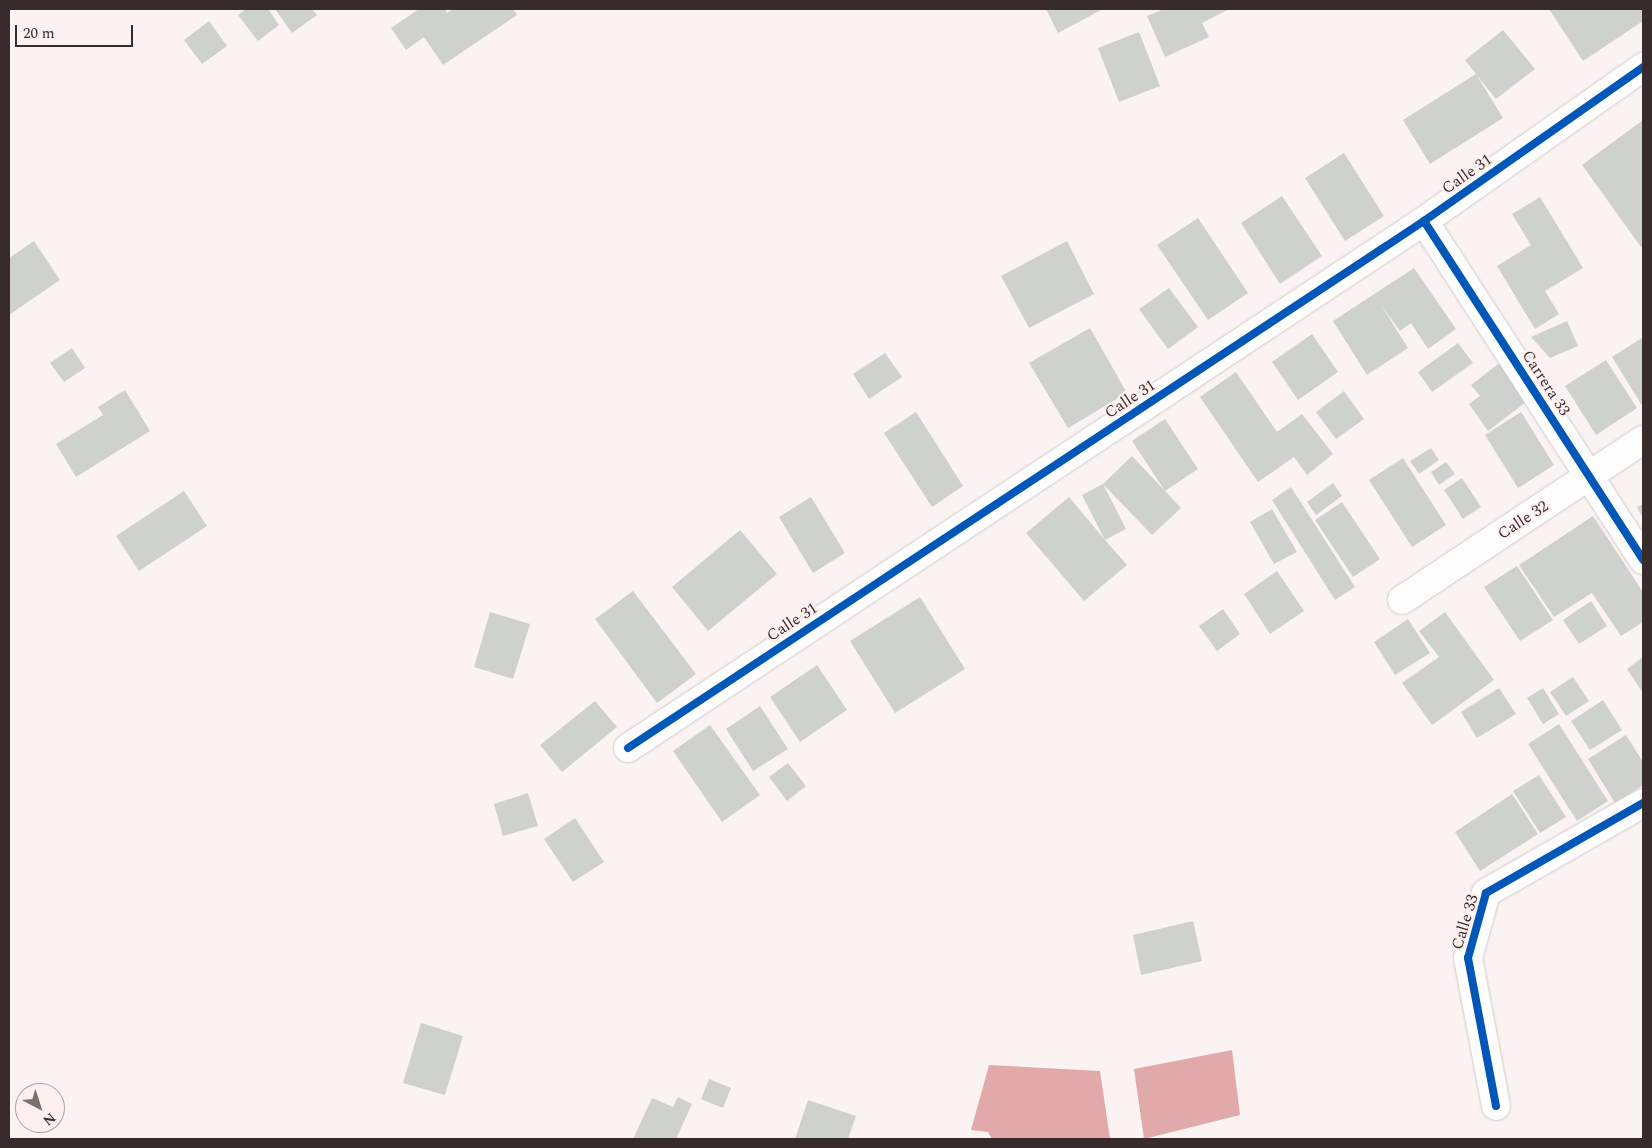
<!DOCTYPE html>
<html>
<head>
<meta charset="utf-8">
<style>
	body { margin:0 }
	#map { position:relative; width:1652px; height:1148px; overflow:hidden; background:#faf3f2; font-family:Spectral,serif }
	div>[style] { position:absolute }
	.water>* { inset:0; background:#e2a9aa }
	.building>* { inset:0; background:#cfd1cd }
	.roads { filter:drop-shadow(0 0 1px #d3cac9) drop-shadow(0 0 1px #d3cac9) }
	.street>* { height:28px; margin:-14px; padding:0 14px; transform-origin:14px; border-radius:14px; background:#fefdfd }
	.cycleway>* { height:8px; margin:-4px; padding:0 4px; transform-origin:4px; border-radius:4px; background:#0057b8 }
	span { translate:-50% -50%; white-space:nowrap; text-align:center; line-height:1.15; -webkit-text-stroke:4.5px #fdf0ef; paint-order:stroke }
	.street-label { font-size:16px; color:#372b2b }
	.frame { position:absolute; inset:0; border:10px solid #372b2b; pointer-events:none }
	.north { position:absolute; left:15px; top:1083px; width:50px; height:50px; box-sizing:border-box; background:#fdf0ef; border:1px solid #aea1a1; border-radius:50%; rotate:140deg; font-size:14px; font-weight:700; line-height:20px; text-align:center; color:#372b2b }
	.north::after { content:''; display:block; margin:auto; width:18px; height:22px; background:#7b7171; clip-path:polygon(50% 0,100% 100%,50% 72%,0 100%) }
	.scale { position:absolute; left:15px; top:25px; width:118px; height:22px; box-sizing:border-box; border:2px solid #372b2b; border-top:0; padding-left:6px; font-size:15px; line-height:18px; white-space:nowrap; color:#372b2b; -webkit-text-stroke:4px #fdf0ef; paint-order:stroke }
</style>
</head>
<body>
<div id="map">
	<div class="water">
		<div style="clip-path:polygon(1232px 1050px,1240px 1115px,1144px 1139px,1134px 1069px)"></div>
		<div style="clip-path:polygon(989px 1065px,1100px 1071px,1110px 1139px,992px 1139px,988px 1132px,971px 1130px)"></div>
	</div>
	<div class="building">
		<div style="clip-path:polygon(246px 9px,268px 9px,279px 25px,258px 41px,238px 15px)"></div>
		<div style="clip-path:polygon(275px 9px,312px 9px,317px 15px,292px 33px)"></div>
		<div style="clip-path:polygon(419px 9px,445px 9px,447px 13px,453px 9px,513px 9px,517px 15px,443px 65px,424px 37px,406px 50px,391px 28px)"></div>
		<div style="clip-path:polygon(1046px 9px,1103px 9px,1058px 33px)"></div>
		<div style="clip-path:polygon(1164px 9px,1229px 9px,1202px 23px,1209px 37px,1165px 57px,1147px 16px)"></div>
		<div style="clip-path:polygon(1549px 9px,1643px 9px,1643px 21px,1583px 61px)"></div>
		<div style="clip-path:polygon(209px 21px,227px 46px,202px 64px,184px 40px)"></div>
		<div style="clip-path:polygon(1503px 30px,1535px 69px,1496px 99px,1476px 74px,1503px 118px,1430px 164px,1403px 120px,1476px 74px,1465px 60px)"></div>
		<div style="clip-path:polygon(1139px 32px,1160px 86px,1119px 102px,1098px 48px)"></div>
		<div style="clip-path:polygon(1643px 120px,1643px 245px,1641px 247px,1582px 165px)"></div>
		<div style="clip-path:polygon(1344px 153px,1384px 216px,1345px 241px,1305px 178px)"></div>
		<div style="clip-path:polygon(1282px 196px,1322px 256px,1280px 284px,1241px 223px)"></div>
		<div style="clip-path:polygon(1540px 197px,1583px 268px,1545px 291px,1559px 314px,1535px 329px,1497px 266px,1531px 245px,1512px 214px)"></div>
		<div style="clip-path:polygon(1198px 218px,1248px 293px,1208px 320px,1157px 245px)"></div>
		<div style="clip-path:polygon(34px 241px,60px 280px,9px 315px,9px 258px)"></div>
		<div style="clip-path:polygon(1067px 241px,1094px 294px,1029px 328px,1001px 276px)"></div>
		<div style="clip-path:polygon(1414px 268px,1456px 329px,1428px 349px,1411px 323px,1400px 331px,1381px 305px,1408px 348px,1367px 375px,1333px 321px)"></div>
		<div style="clip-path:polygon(1169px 288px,1198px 327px,1168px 349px,1139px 309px)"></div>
		<div style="clip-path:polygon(1567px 321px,1578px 346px,1550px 358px,1531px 337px)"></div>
		<div style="clip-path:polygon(1090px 328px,1127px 393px,1068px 428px,1029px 363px)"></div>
		<div style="clip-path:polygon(1312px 334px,1338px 372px,1298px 400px,1272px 362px)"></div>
		<div style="clip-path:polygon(1642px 338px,1643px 339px,1643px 407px,1612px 357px)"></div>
		<div style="clip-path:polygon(1458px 343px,1473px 363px,1432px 392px,1418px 372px)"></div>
		<div style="clip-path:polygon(72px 348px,85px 368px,64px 382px,50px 363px)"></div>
		<div style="clip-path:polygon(885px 353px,902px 377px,869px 399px,853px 374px)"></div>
		<div style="clip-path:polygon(1606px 360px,1637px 408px,1596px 435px,1565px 386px)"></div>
		<div style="clip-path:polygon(1502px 361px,1530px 399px,1488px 431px,1469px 404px,1480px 396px,1471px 385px)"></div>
		<div style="clip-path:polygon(1236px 372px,1277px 432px,1302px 414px,1333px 454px,1307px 475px,1294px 457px,1258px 482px,1200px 397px)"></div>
		<div style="clip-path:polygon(125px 390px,150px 431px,76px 477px,56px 444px,103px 415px,98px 407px)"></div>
		<div style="clip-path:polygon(1344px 391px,1364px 419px,1336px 439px,1316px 412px)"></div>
		<div style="clip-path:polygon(916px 412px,963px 486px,932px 507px,884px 433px)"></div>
		<div style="clip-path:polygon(1521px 412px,1554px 465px,1518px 488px,1485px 435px)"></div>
		<div style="clip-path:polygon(1165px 419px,1198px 469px,1165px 491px,1181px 508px,1152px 535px,1103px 484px,1126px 529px,1105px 540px,1127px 565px,1084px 601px,1026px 533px,1069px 497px,1105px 540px,1082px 495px,1103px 484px,1132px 456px,1165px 491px,1132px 441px)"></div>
		<div style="clip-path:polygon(1431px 448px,1439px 460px,1419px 474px,1410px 461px)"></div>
		<div style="clip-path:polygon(1403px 458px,1446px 525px,1412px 547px,1369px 480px)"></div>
		<div style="clip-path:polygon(1446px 462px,1455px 474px,1439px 485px,1431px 472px)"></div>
		<div style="clip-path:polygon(1462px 478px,1481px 507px,1463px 519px,1444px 490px)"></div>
		<div style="clip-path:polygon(1333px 483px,1342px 496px,1316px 515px,1307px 502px)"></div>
		<div style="clip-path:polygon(1291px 487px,1355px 587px,1335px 600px,1272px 500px)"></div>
		<div style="clip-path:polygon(184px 491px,207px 526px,139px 571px,116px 536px)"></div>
		<div style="clip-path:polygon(811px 497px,845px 553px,813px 573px,779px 517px)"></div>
		<div style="clip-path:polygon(1342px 502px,1380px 559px,1353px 577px,1315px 520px)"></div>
		<div style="clip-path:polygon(1643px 504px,1643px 518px,1637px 507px)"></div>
		<div style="clip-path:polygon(1272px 509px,1297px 552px,1274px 564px,1250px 522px)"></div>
		<div style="clip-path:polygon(1593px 516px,1643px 592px,1643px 622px,1621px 636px,1592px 593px,1554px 617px,1519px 565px)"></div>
		<div style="clip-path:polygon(740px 530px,777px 574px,708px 631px,672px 587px)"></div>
		<div style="clip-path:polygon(1517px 566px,1553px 620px,1520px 641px,1484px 587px)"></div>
		<div style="clip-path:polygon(1277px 571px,1304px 611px,1270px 634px,1244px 594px)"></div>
		<div style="clip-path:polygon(633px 591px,696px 674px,657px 703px,595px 619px)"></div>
		<div style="clip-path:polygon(920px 597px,965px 669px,895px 713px,850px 641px)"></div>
		<div style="clip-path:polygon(1591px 601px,1607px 626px,1579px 644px,1563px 620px)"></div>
		<div style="clip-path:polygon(1223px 609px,1240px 634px,1217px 651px,1199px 626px)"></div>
		<div style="clip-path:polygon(490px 612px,530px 624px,513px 679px,474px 667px)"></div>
		<div style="clip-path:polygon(1445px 612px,1494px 680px,1432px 725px,1402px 683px,1439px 657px,1419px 631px)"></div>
		<div style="clip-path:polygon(1408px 619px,1430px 653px,1395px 675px,1374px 642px)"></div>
		<div style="clip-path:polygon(1643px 657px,1643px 693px,1627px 669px)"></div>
		<div style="clip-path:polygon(817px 665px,847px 710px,800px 742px,770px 697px)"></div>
		<div style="clip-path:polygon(1573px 677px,1589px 701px,1566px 716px,1550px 692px)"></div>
		<div style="clip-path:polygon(1499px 688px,1516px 714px,1477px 738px,1461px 712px)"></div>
		<div style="clip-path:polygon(1543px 688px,1559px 714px,1543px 724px,1527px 698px)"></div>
		<div style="clip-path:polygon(1603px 700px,1622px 730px,1590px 750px,1571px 721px)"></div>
		<div style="clip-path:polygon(595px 701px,617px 727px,562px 772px,540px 745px)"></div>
		<div style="clip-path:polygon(760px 706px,788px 749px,753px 771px,726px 729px)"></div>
		<div style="clip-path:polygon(1559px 724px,1608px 801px,1577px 821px,1528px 744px)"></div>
		<div style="clip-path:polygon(710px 725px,760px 795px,722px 822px,673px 751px)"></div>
		<div style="clip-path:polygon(1626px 735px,1643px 762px,1643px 785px,1615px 803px,1588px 759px)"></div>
		<div style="clip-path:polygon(788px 763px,806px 786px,787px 801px,769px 777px)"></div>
		<div style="clip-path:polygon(1539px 775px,1566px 817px,1540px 833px,1513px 791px)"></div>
		<div style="clip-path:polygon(528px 793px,538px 826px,503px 836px,494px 804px)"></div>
		<div style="clip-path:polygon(1512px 794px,1538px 834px,1480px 871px,1455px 832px)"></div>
		<div style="clip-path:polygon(575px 818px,604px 862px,573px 882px,544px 839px)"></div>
		<div style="clip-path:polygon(1193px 921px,1202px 961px,1141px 975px,1133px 935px)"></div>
		<div style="clip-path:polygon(421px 1023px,463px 1036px,445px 1095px,403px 1083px)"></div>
		<div style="clip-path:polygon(709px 1079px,731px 1088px,723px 1108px,701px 1099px)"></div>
		<div style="clip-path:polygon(678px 1097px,692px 1104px,676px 1139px,633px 1139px,652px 1098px,673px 1107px)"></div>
		<div style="clip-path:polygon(808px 1100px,856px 1116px,848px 1139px,795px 1139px)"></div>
	</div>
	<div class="roads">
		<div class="street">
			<div style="left:1424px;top:221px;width:404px;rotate:57.1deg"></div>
			<div style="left:1402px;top:600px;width:289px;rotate:-33.6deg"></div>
			<div style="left:628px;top:748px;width:955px;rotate:-33.51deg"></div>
			<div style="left:1424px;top:221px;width:268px;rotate:-35.1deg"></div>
			<div style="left:1496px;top:1106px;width:151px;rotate:-100.7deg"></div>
			<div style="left:1468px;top:958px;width:67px;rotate:-74.5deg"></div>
			<div style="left:1486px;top:893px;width:181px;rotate:-29.8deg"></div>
		</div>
	</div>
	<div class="cycleway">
		<div style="left:1424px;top:221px;width:404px;rotate:57.1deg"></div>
		<div style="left:628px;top:748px;width:955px;rotate:-33.51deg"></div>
		<div style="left:1424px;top:221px;width:268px;rotate:-35.1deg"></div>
		<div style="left:1496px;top:1106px;width:151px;rotate:-100.7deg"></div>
		<div style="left:1468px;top:958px;width:67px;rotate:-74.5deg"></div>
		<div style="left:1486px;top:893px;width:181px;rotate:-29.8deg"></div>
	</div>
	<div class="street-label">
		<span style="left:1467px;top:174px;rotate:-35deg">Calle 31</span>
		<span style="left:1546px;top:383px;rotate:57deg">Carrera 33</span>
		<span style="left:1130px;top:399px;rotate:-33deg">Calle 31</span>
		<span style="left:1523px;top:520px;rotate:-33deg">Calle 32</span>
		<span style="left:792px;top:622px;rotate:-33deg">Calle 31</span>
		<span style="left:1465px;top:922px;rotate:-73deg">Calle 33</span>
	</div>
	<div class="frame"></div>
	<div class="north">N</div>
	<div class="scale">20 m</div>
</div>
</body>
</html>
